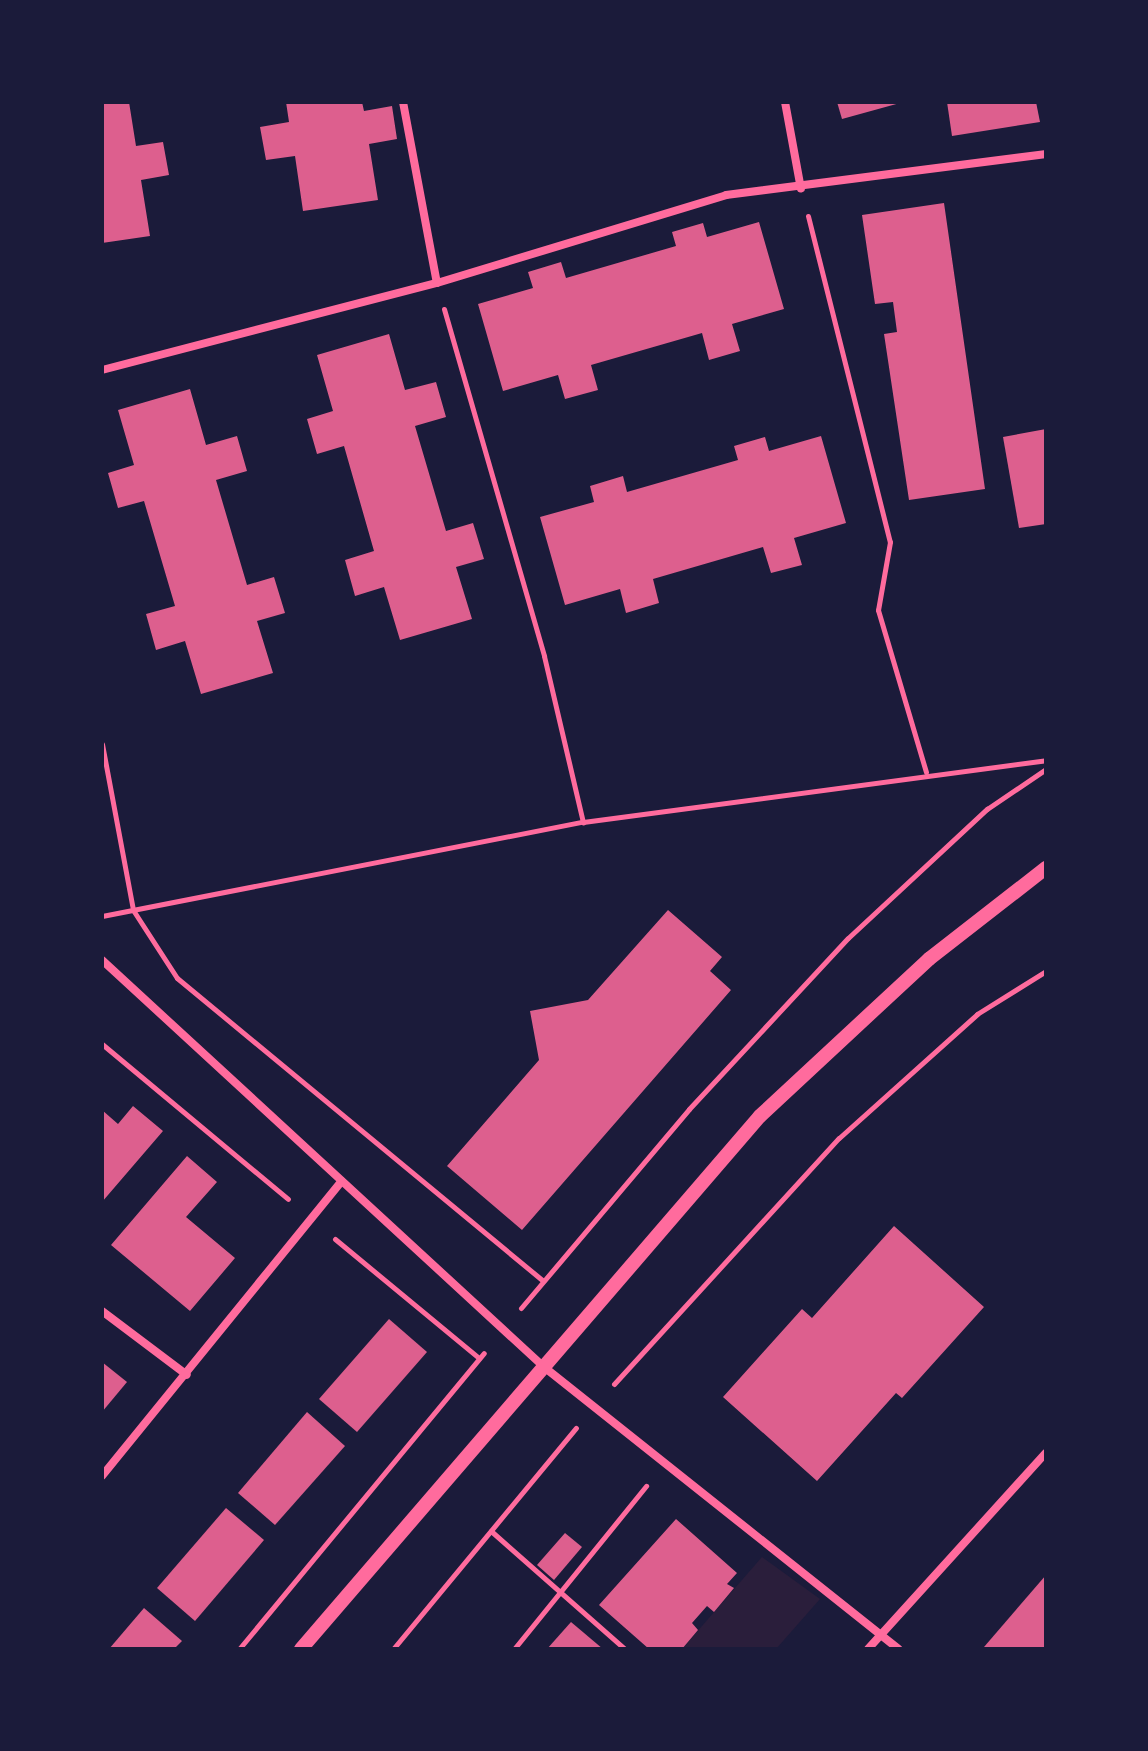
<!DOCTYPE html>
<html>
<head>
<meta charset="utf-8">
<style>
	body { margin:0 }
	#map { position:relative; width:1148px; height:1751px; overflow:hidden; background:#1b1b3a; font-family:Figtree,sans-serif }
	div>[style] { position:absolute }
	.green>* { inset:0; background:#2a1e3b }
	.building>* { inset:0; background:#dd5f8e }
	.path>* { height:5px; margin:-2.5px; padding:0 2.5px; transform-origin:2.5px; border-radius:2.5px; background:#ff6b9d }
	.minor>* { height:8px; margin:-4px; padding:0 4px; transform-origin:4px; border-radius:4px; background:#ff6b9d }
	.tertiary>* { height:14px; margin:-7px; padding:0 7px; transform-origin:7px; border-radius:7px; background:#ff6b9d }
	span { translate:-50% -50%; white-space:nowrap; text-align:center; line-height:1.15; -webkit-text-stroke:8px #1b1b3a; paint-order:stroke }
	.frame { position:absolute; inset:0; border:104px solid #1b1b3a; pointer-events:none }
</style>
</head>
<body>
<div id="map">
	<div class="green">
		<div style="clip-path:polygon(762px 1557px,820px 1599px,776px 1649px,682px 1649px)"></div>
	</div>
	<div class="building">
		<div style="clip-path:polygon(102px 102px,129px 102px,136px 146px,163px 142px,169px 175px,141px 180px,150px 236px,102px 243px)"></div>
		<div style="clip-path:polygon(286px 102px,362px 102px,364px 111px,392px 106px,397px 139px,369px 144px,378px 200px,303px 211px,295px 156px,266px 160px,260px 127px,289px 122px)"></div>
		<div style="clip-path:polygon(837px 102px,900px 102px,900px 103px,842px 119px)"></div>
		<div style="clip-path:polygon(947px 102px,1036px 102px,1040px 122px,952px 136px)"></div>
		<div style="clip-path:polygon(944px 203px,985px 489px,909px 500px,884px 334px,897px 332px,893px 302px,875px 304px,862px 215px)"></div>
		<div style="clip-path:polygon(759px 222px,784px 309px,732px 324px,740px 351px,709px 360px,702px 333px,591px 365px,598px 390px,565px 399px,558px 375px,503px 391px,478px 304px,533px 288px,528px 272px,561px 262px,566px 278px,676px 246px,672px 232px,703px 223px,707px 237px)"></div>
		<div style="clip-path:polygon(389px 334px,405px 390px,436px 382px,446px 417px,415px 426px,446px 531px,473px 523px,484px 559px,456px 567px,472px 619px,400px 640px,384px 587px,355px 596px,345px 560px,374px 551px,344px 446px,317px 454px,307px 419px,333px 411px,317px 355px)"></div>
		<div style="clip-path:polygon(190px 389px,206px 445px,237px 436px,247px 471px,216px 480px,247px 585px,274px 577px,285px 613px,257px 621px,273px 673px,201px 694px,185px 641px,156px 650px,146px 614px,175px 606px,144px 501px,118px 508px,108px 473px,134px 465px,118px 410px)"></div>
		<div style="clip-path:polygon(1046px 429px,1046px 524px,1019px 528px,1003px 437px)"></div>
		<div style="clip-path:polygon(821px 436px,846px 523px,794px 538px,802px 565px,771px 573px,763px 547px,653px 579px,659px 603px,626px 613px,620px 589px,565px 605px,540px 517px,594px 502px,590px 486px,623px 476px,627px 492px,738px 460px,734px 446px,765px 437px,769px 451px)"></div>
		<div style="clip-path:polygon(668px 910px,722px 957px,710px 971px,731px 990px,522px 1230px,447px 1166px,539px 1060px,530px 1011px,588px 1000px)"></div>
		<div style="clip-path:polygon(133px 1106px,163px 1131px,102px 1202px,102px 1110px,118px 1124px)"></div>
		<div style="clip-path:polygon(187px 1156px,217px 1182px,186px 1217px,235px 1258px,190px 1311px,111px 1245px)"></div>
		<div style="clip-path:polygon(894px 1226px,984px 1307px,902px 1398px,896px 1393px,817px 1481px,723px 1397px,802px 1309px,812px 1318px)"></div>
		<div style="clip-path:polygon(389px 1319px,427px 1352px,357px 1432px,319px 1399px)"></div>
		<div style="clip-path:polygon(102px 1362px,127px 1382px,102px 1412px)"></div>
		<div style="clip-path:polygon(307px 1412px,345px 1446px,275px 1525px,238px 1493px)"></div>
		<div style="clip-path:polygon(226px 1508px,264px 1540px,195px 1621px,157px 1588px)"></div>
		<div style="clip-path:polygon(676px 1519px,737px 1573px,727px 1584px,734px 1588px,714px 1612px,707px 1606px,692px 1623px,698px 1630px,682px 1649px,649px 1649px,599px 1605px)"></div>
		<div style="clip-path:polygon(565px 1533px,582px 1547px,554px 1580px,537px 1565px)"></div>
		<div style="clip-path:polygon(1046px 1575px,1046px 1649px,987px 1649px,984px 1647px)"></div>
		<div style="clip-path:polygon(144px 1608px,182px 1641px,174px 1649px,109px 1649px)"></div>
		<div style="clip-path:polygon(571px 1622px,603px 1649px,547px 1649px)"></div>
	</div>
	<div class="path">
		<div style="left:808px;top:216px;width:336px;rotate:75.9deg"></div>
		<div style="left:890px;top:542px;width:69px;rotate:100deg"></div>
		<div style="left:878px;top:610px;width:169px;rotate:73.5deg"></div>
		<div style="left:444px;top:309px;width:361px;rotate:73.9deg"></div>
		<div style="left:544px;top:656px;width:171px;rotate:76.8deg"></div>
		<div style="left:102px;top:744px;width:169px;rotate:79.4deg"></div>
		<div style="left:133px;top:910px;width:81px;rotate:57.1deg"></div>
		<div style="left:177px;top:978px;width:475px;rotate:39.6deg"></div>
		<div style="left:102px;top:916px;width:490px;rotate:-11.1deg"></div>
		<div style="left:583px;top:822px;width:467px;rotate:-7.6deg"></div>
		<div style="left:102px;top:1044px;width:242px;rotate:39.8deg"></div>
		<div style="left:335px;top:1239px;width:187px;rotate:39.6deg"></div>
		<div style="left:521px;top:1308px;width:260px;rotate:-49.8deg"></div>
		<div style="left:689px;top:1109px;width:233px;rotate:-47.1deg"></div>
		<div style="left:848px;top:938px;width:190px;rotate:-42.9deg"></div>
		<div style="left:987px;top:809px;width:71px;rotate:-34.1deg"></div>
		<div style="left:614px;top:1384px;width:333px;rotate:-47.6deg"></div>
		<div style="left:839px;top:1138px;width:186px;rotate:-41.9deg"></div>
		<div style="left:977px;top:1014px;width:81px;rotate:-31.9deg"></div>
		<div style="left:491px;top:1531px;width:179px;rotate:41.4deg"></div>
		<div style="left:239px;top:1649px;width:384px;rotate:-50.4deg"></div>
		<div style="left:393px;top:1649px;width:287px;rotate:-50.4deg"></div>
		<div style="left:514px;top:1649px;width:210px;rotate:-51deg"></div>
	</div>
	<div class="minor">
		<div style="left:403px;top:102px;width:184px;rotate:79.4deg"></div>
		<div style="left:785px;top:102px;width:88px;rotate:79.6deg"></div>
		<div style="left:102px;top:370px;width:346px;rotate:-14.6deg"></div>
		<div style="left:437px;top:283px;width:302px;rotate:-16.9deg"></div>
		<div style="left:726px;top:195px;width:323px;rotate:-7.3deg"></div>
		<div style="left:102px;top:960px;width:601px;rotate:42.64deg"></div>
		<div style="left:544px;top:1367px;width:453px;rotate:38.5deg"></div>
		<div style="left:102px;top:1311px;width:106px;rotate:37deg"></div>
		<div style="left:102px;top:1476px;width:380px;rotate:-50.9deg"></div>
		<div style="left:868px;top:1649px;width:265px;rotate:-47.8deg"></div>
	</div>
	<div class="tertiary">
		<div style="left:301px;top:1649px;width:703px;rotate:-49.27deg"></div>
		<div style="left:760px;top:1116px;width:231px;rotate:-42.9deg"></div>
		<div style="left:929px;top:959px;width:148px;rotate:-37.9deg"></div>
	</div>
	<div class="frame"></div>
</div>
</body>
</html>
